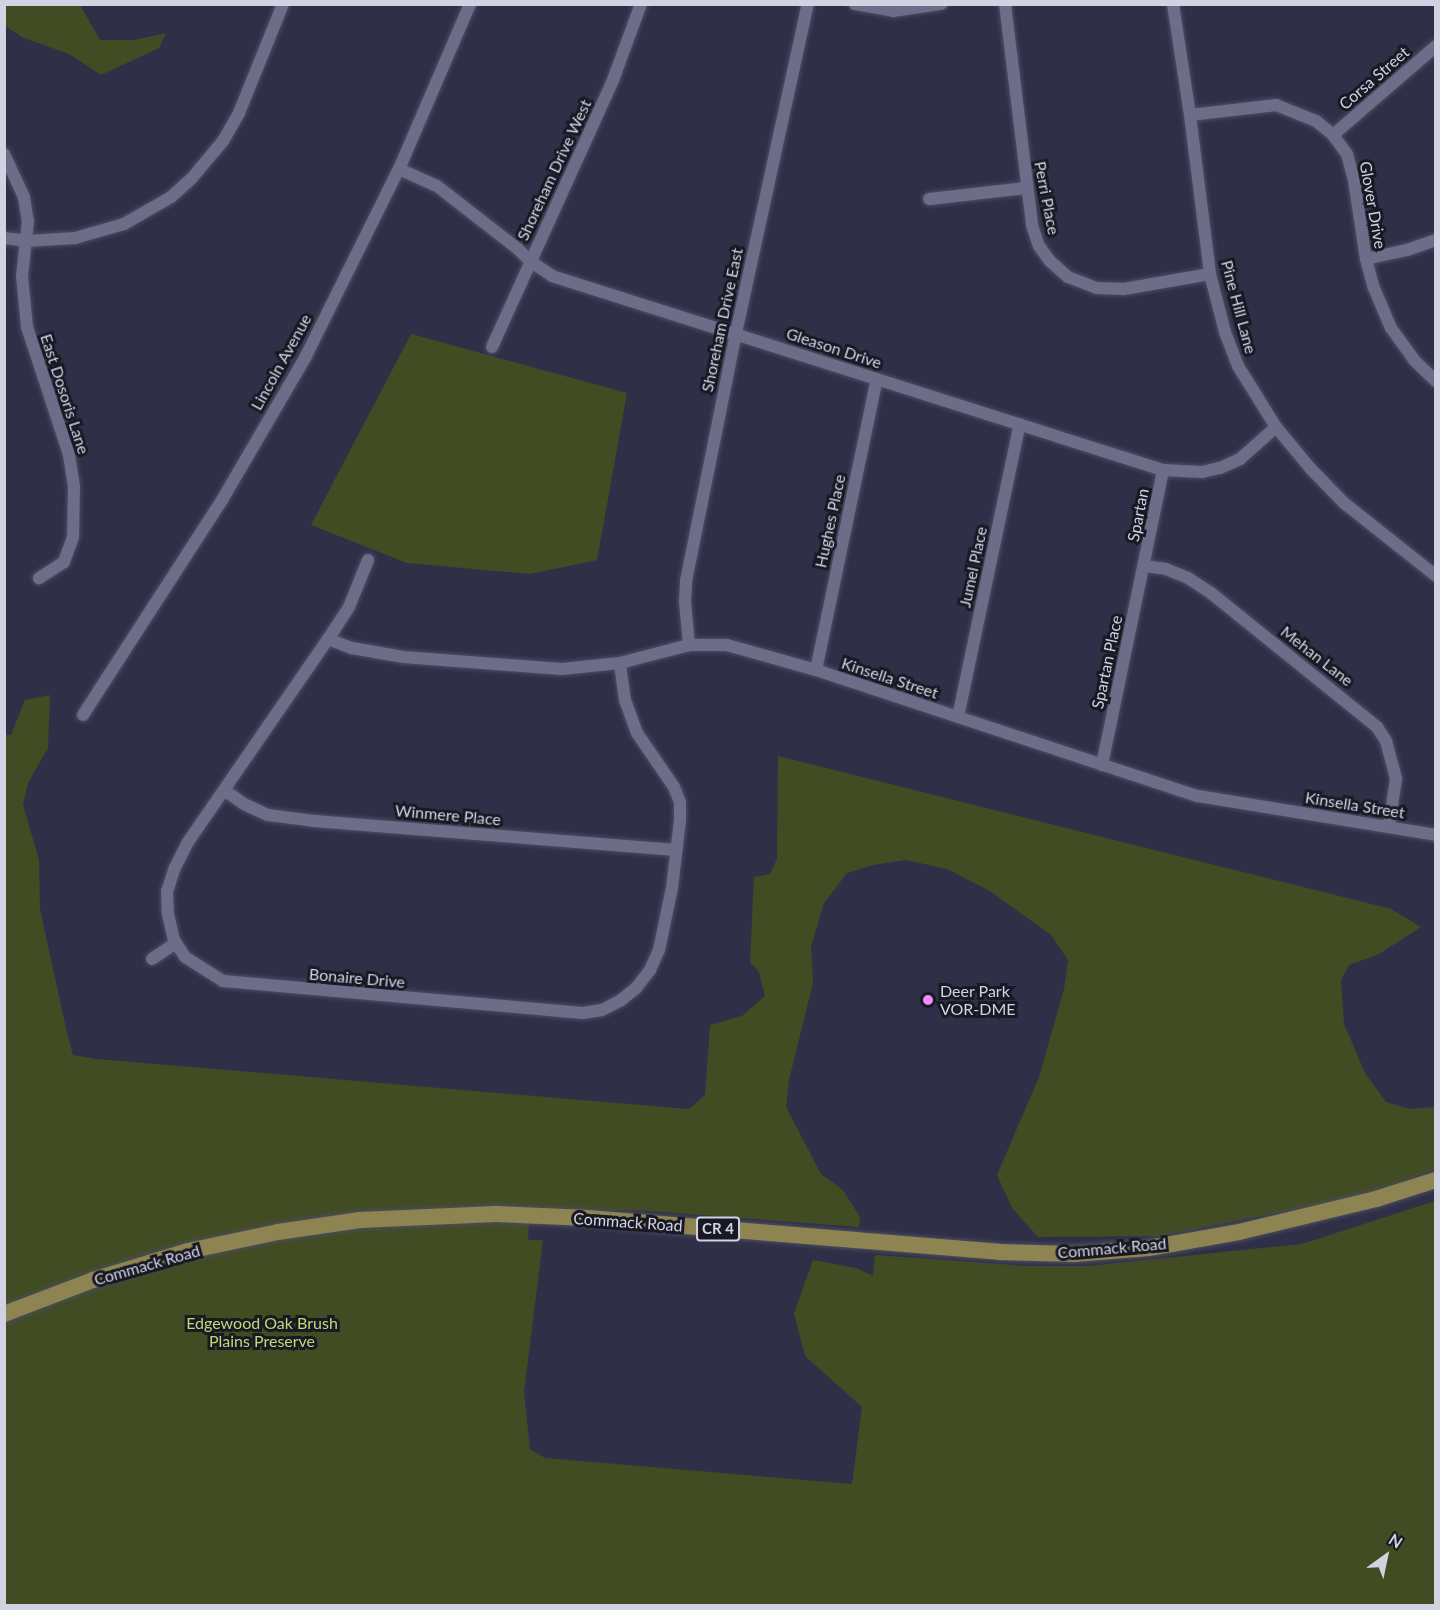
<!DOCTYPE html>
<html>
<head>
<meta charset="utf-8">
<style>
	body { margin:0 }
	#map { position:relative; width:1440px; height:1610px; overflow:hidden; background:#2f3048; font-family:Lato,sans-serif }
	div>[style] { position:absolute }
	.green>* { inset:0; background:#424c23 }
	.roads { filter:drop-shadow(0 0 2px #4c4c60) drop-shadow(0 0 2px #4c4c60) }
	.minor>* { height:12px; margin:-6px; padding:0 6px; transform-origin:6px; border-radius:6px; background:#6b6d89 }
	.major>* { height:16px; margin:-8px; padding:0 8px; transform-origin:8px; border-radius:8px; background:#8d8451 }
	.dots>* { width:16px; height:16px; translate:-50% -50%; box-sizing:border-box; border:3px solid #191924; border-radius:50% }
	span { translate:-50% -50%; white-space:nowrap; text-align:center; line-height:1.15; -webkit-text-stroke:6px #191924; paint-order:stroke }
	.shield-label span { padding:2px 4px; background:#191924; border:2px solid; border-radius:4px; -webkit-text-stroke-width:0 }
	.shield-label { font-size:15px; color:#d1d3e2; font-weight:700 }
	.street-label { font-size:16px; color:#d1d3e2 }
	.poi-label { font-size:16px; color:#d1d3e2 }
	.left { translate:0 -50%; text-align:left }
	.park-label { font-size:16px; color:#c1d877 }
	.frame { position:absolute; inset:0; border:6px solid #d1d3e2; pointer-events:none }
	.north { position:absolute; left:1356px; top:1526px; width:60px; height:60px; -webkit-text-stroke:4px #191924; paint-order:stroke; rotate:33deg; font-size:16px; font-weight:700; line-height:24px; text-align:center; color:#d1d3e2 }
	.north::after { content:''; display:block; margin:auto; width:21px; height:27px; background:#d1d3e2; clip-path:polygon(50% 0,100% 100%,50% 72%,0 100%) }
</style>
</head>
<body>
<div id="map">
	<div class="green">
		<div style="clip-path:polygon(4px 5px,80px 5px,100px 40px,134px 40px,166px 33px,159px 48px,101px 75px,69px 54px,24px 38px,5px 26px)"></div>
		<div style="clip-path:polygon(411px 334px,627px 393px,597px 560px,530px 574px,407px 563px,311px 525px)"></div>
		<div style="clip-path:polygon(50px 695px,48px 748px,28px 783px,23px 805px,39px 860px,40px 909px,67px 1033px,73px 1055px,96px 1059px,689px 1109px,705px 1095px,710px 1025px,742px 1016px,765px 996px,759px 972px,750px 962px,754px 877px,770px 874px,777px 859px,778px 756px,1391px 909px,1421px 927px,1379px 954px,1349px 965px,1341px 981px,1344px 1024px,1365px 1073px,1386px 1102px,1410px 1109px,1435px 1107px,1435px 1169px,1367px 1195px,1160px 1236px,1038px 1237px,1012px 1208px,997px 1175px,1039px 1077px,1064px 989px,1068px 960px,1051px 935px,990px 891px,947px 869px,906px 860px,873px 865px,847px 873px,824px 903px,811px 947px,813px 983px,789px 1080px,786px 1107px,821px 1174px,843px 1190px,860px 1217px,859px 1227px,635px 1210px,538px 1212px,529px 1223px,528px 1240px,543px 1240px,524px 1392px,530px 1449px,545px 1458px,852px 1484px,862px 1407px,805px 1356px,794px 1313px,813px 1260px,856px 1268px,873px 1276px,875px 1255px,1028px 1266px,1088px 1266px,1302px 1244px,1435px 1201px,1435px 1605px,5px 1605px,4px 735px,11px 735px,25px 700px)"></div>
	</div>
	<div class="roads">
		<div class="minor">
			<div style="left:855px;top:4px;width:39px;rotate:10deg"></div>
			<div style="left:893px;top:11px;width:49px;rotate:-8.3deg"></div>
			<div style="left:1005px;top:4px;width:223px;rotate:83deg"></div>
			<div style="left:1032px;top:225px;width:22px;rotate:72deg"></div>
			<div style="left:1039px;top:246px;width:19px;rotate:54deg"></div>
			<div style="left:1050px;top:261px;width:24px;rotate:42deg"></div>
			<div style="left:1068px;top:277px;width:30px;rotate:21deg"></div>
			<div style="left:1096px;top:288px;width:28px;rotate:2deg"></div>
			<div style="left:1124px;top:289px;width:87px;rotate:-9.9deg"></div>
			<div style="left:1173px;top:4px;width:112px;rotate:81.3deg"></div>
			<div style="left:1190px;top:115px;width:160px;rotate:82.8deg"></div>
			<div style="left:1210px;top:274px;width:60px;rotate:75.5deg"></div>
			<div style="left:1225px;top:332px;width:36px;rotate:69deg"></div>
			<div style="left:1238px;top:366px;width:72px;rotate:58.1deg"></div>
			<div style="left:1276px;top:427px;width:53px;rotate:50.3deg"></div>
			<div style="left:1310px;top:468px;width:49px;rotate:45.8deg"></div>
			<div style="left:1344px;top:503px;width:117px;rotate:38.4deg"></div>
			<div style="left:1190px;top:115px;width:87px;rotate:-6.6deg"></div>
			<div style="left:1276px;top:105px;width:43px;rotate:21.8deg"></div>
			<div style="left:1316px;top:121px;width:22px;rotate:39deg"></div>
			<div style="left:1333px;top:135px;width:24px;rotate:54deg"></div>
			<div style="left:1347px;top:154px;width:27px;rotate:75deg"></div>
			<div style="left:1354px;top:180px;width:80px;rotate:81.4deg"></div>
			<div style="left:1366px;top:259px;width:30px;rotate:75deg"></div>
			<div style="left:1374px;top:288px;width:43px;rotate:67deg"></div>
			<div style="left:1391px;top:328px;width:39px;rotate:54deg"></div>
			<div style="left:1414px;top:360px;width:30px;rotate:44deg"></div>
			<div style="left:1333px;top:135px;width:136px;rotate:-40.8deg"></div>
			<div style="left:4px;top:154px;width:47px;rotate:65.1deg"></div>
			<div style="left:24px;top:197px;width:24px;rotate:81deg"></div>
			<div style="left:28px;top:221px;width:55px;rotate:96.2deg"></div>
			<div style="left:22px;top:276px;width:51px;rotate:84.4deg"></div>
			<div style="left:27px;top:327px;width:135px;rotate:71.8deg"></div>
			<div style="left:69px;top:455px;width:31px;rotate:81deg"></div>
			<div style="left:74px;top:486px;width:51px;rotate:91.1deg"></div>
			<div style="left:73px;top:537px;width:27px;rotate:110deg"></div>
			<div style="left:64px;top:562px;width:30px;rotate:147deg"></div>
			<div style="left:399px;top:169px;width:42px;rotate:24.1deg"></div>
			<div style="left:437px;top:186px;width:103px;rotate:37.9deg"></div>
			<div style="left:518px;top:249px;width:17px;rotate:45deg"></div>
			<div style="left:530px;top:261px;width:27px;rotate:34deg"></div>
			<div style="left:552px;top:276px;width:641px;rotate:17.62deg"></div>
			<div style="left:1163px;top:470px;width:39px;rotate:3deg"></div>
			<div style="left:1202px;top:472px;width:18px;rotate:-13deg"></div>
			<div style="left:1220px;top:468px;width:22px;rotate:-24deg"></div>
			<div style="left:1240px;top:459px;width:48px;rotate:-41.6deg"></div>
			<div style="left:929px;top:199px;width:98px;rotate:-6.5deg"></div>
			<div style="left:4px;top:238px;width:23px;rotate:7deg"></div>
			<div style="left:27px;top:241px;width:48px;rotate:-3.6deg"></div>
			<div style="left:75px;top:238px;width:51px;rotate:-15.9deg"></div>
			<div style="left:124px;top:224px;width:54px;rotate:-29.9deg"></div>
			<div style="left:171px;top:197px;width:28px;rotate:-42deg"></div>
			<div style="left:192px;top:178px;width:48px;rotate:-50deg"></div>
			<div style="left:223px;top:141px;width:32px;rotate:-60deg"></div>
			<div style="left:239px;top:113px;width:118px;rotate:-68deg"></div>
			<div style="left:1366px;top:259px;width:42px;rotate:-12.4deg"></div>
			<div style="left:1407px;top:250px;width:31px;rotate:-19deg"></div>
			<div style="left:492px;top:347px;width:293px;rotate:-65.6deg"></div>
			<div style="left:613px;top:80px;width:81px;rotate:-69.8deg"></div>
			<div style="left:368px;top:560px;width:51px;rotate:112deg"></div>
			<div style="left:349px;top:607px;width:38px;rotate:123deg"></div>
			<div style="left:328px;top:639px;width:247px;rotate:124.6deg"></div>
			<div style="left:188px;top:842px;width:28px;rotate:117deg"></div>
			<div style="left:175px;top:867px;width:25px;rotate:108deg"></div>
			<div style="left:167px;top:891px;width:23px;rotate:88deg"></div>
			<div style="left:168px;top:914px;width:27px;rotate:77deg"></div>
			<div style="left:174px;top:940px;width:20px;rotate:57deg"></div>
			<div style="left:185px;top:957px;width:45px;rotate:32.3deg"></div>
			<div style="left:223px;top:981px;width:361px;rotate:5.1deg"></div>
			<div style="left:583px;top:1013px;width:19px;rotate:-9deg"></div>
			<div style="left:602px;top:1010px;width:20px;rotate:-27deg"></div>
			<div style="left:620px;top:1001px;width:21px;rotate:-39deg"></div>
			<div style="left:636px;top:988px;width:23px;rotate:-52deg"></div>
			<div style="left:650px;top:970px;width:22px;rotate:-66deg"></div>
			<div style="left:659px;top:950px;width:63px;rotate:-78.2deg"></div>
			<div style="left:672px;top:888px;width:68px;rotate:-83.3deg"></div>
			<div style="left:680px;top:820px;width:18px;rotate:-90deg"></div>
			<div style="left:680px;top:802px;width:16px;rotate:-112deg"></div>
			<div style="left:674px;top:787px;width:65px;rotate:-124.4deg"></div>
			<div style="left:637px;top:733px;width:35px;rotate:-110deg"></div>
			<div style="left:625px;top:700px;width:37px;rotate:-98deg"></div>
			<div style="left:1145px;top:566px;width:21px;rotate:8deg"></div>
			<div style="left:1166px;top:569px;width:24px;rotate:22deg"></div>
			<div style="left:1188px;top:578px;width:27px;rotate:33deg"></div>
			<div style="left:1211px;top:593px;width:213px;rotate:38.9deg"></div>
			<div style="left:1377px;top:727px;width:17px;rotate:57deg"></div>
			<div style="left:1386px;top:741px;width:39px;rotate:75deg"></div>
			<div style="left:1396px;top:779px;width:48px;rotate:98.5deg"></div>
			<div style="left:328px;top:639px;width:26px;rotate:21deg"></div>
			<div style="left:352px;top:648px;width:52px;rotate:10deg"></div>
			<div style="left:403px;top:657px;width:159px;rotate:4.3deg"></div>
			<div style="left:562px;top:669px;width:58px;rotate:-5.9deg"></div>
			<div style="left:620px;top:663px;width:71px;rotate:-14.6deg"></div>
			<div style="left:689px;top:645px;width:38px"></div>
			<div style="left:727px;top:645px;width:92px;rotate:15.7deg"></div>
			<div style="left:816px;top:670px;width:402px;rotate:18.3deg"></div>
			<div style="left:1198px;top:796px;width:241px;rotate:9.3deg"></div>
			<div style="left:689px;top:645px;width:43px;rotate:-95.3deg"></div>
			<div style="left:685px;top:602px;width:21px;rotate:-87deg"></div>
			<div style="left:686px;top:581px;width:253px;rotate:-78.6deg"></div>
			<div style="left:736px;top:333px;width:337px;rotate:-77.7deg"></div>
			<div style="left:816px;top:670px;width:297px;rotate:-78.2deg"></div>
			<div style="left:83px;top:715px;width:256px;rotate:-57.1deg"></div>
			<div style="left:222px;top:500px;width:167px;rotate:-59.7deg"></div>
			<div style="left:306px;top:356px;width:209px;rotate:-63.6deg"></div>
			<div style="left:399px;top:169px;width:180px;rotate:-66.7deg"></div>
			<div style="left:958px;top:717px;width:299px;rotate:-78.1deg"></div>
			<div style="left:1102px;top:765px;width:301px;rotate:-78.3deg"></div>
			<div style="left:224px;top:790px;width:24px;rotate:35deg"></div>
			<div style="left:244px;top:804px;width:26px;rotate:25deg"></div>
			<div style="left:268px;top:815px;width:46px;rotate:7.4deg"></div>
			<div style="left:314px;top:821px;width:363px;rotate:4.6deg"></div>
			<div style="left:152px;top:959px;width:29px;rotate:-34deg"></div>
		</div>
		<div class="major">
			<div style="left:4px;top:1314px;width:95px;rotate:-20.9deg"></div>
			<div style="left:93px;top:1280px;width:99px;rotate:-17deg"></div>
			<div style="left:188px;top:1251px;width:92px;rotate:-11.9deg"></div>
			<div style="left:278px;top:1232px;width:83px;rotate:-8.3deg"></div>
			<div style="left:360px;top:1220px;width:136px;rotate:-2.5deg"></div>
			<div style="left:496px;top:1214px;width:92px;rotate:2.5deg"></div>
			<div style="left:588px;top:1218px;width:412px;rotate:4.7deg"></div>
			<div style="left:999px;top:1252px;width:75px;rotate:1.5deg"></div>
			<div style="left:1074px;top:1254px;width:75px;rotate:-4.6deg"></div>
			<div style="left:1149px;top:1248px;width:91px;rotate:-10.1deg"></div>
			<div style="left:1239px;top:1232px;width:141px;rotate:-13.5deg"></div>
			<div style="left:1376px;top:1199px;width:63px;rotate:-17.6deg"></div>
		</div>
	</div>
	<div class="dots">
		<div style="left:928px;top:1000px;background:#ed8cfa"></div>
	</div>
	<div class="shield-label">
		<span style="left:718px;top:1229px">CR 4</span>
	</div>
	<div class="street-label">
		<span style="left:1374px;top:78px;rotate:-41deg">Corsa Street</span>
		<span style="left:554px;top:170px;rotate:-65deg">Shoreham Drive West</span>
		<span style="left:1047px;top:198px;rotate:79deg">Perri Place</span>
		<span style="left:1373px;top:205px;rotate:80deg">Glover Drive</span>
		<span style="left:1239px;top:307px;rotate:75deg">Pine Hill Lane</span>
		<span style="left:722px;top:320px;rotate:-78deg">Shoreham Drive East</span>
		<span style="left:834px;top:348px;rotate:18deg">Gleason Drive</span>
		<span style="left:281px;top:362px;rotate:-61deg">Lincoln Avenue</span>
		<span style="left:65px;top:394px;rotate:72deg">East Dosoris Lane</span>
		<span style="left:1138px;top:515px;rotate:-79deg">Spartan</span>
		<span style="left:830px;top:521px;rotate:-78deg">Hughes Place</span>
		<span style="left:973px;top:567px;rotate:-78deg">Jumel Place</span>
		<span style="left:1317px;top:656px;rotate:38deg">Mehan Lane</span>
		<span style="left:1107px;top:662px;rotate:-78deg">Spartan Place</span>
		<span style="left:890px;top:678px;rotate:18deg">Kinsella Street</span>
		<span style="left:1355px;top:805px;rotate:9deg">Kinsella Street</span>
		<span style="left:448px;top:815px;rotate:5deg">Winmere Place</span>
		<span style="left:357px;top:978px;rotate:5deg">Bonaire Drive</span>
		<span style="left:628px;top:1222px;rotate:4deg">Commack Road</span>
		<span style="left:1112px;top:1248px;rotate:-5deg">Commack Road</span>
		<span style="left:147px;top:1265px;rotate:-16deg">Commack Road</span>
	</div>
	<div class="poi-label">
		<span class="left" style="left:940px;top:1000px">Deer Park<br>VOR-DME</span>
	</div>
	<div class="park-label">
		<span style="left:262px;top:1332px">Edgewood Oak Brush<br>Plains Preserve</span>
	</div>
	<div class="frame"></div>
	<div class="north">N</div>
</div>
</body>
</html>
